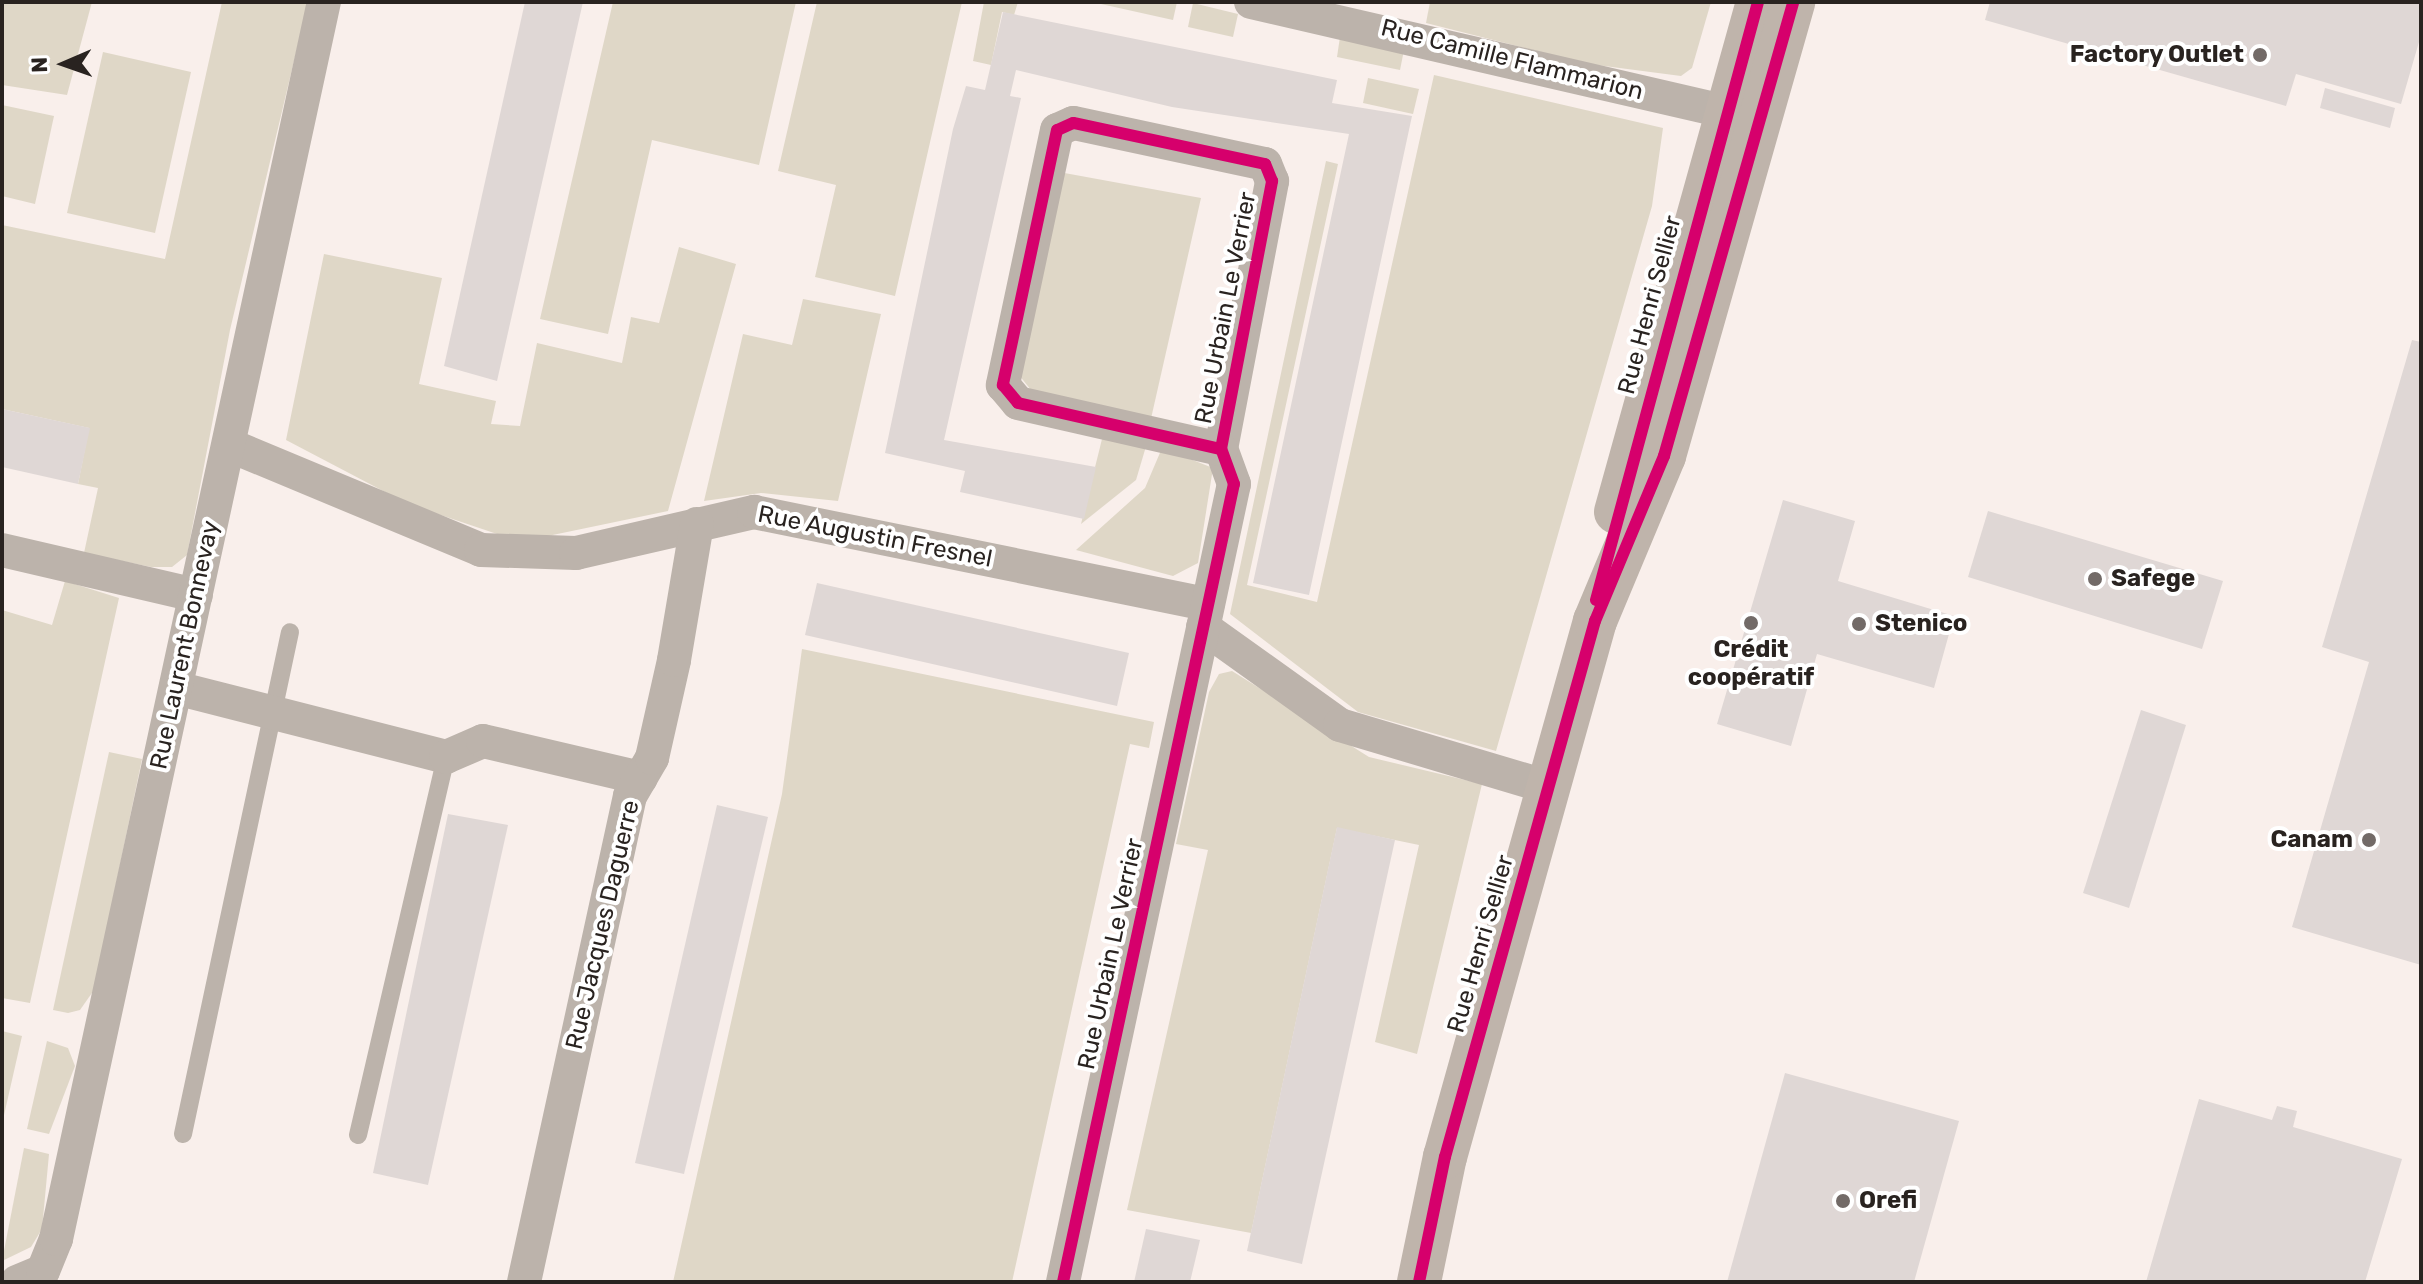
<!DOCTYPE html>
<html>
<head>
<meta charset="utf-8">
<style>
	body { margin:0 }
	#map { position:relative; width:2423px; height:1284px; overflow:hidden; background:#f9efeb; font-family:Rubik,sans-serif }
	div>[style] { position:absolute }
	.green>* { inset:0; background:#dfd7c7 }
	.building>* { inset:0; background:#dfd7d5 }
	.service>* { height:18px; margin:-9px; padding:0 9px; transform-origin:9px; border-radius:9px; background:#bcb3ab }
	.minor>* { height:34px; margin:-17px; padding:0 17px; transform-origin:17px; border-radius:17px; background:#bcb3ab }
	.primary>* { height:44px; margin:-22px; padding:0 22px; transform-origin:22px; border-radius:22px; background:#bfb4ab }
	.cycleway>* { height:12px; margin:-6px; padding:0 6px; transform-origin:6px; border-radius:6px; background:#d6006c }
	.dots>* { width:22px; height:22px; translate:-50% -50%; box-sizing:border-box; border:4px solid #fff; border-radius:50% }
	span { translate:-50% -50%; white-space:nowrap; text-align:center; line-height:1.15; -webkit-text-stroke:8px #fff; paint-order:stroke }
	.poi-label { font-size:24px; color:#292320; font-weight:700 }
	.right { translate:-100% -50%; text-align:right }
	.left { translate:0 -50%; text-align:left }
	.street-label { font-size:24px; color:#292320 }
	.frame { position:absolute; inset:0; border:4px solid #292320; pointer-events:none }
	.north { position:absolute; left:24px; top:24px; width:80px; height:80px; -webkit-text-stroke:6px #fff; paint-order:stroke; rotate:268deg; font-size:22px; font-weight:700; line-height:32px; text-align:center; color:#292320 }
	.north::after { content:''; display:block; margin:auto; width:28px; height:36px; background:#292320; clip-path:polygon(50% 0,100% 100%,50% 72%,0 100%) }
</style>
</head>
<body>
<div id="map">
	<div class="green">
		<div style="clip-path:polygon(2px 2px,92px 2px,67px 95px,2px 85px)"></div>
		<div style="clip-path:polygon(222px 2px,308px 2px,230px 330px,187px 555px,172px 567px,151px 567px,84px 553px,98px 488px,78px 484px,89px 428px,2px 409px,2px 225px,165px 259px)"></div>
		<div style="clip-path:polygon(613px 2px,796px 2px,759px 165px,652px 140px,608px 334px,540px 319px)"></div>
		<div style="clip-path:polygon(817px 2px,962px 2px,895px 296px,815px 277px,836px 185px,778px 171px)"></div>
		<div style="clip-path:polygon(984px 2px,1018px 2px,1014px 15px,1002px 12px,991px 65px,973px 61px)"></div>
		<div style="clip-path:polygon(1092px 2px,1177px 2px,1173px 20px)"></div>
		<div style="clip-path:polygon(1430px 2px,1711px 2px,1692px 68px,1681px 76px,1589px 64px,1426px 23px)"></div>
		<div style="clip-path:polygon(1193px 3px,1238px 14px,1233px 37px,1188px 27px)"></div>
		<div style="clip-path:polygon(1340px 37px,1404px 50px,1400px 70px,1337px 57px)"></div>
		<div style="clip-path:polygon(103px 52px,191px 72px,155px 233px,67px 213px)"></div>
		<div style="clip-path:polygon(1434px 75px,1663px 128px,1652px 206px,1496px 751px,1358px 712px,1230px 614px,1326px 161px,1338px 164px,1247px 585px,1317px 602px)"></div>
		<div style="clip-path:polygon(1368px 78px,1419px 89px,1413px 114px,1363px 103px)"></div>
		<div style="clip-path:polygon(2px 105px,54px 116px,35px 204px,2px 196px)"></div>
		<div style="clip-path:polygon(1059px 172px,1201px 198px,1150px 423px,1031px 390px,1019px 375px)"></div>
		<div style="clip-path:polygon(679px 247px,736px 264px,668px 511px,543px 537px,503px 536px,408px 504px,286px 440px,324px 254px,442px 278px,419px 384px,496px 401px,491px 424px,520px 426px,537px 343px,622px 363px,631px 317px,659px 323px)"></div>
		<div style="clip-path:polygon(803px 299px,881px 314px,838px 501px,761px 493px,704px 501px,743px 334px,792px 345px)"></div>
		<div style="clip-path:polygon(1103px 435px,1147px 443px,1136px 480px,1081px 524px)"></div>
		<div style="clip-path:polygon(1162px 448px,1213px 468px,1198px 563px,1173px 576px,1076px 550px,1145px 488px)"></div>
		<div style="clip-path:polygon(65px 581px,119px 598px,30px 1003px,2px 998px,2px 610px,52px 625px)"></div>
		<div style="clip-path:polygon(802px 649px,1154px 722px,1149px 748px,1130px 744px,1012px 1282px,673px 1282px,782px 794px)"></div>
		<div style="clip-path:polygon(1232px 671px,1369px 757px,1482px 784px,1417px 1054px,1375px 1042px,1419px 845px,1337px 828px,1251px 1233px,1127px 1210px,1208px 850px,1176px 844px,1209px 692px,1219px 674px)"></div>
		<div style="clip-path:polygon(109px 752px,142px 759px,94px 990px,80px 1010px,68px 1013px,53px 1010px)"></div>
		<div style="clip-path:polygon(2px 1031px,22px 1036px,2px 1124px)"></div>
		<div style="clip-path:polygon(47px 1041px,68px 1048px,75px 1066px,49px 1134px,27px 1129px)"></div>
		<div style="clip-path:polygon(24px 1148px,49px 1154px,42px 1229px,31px 1247px,2px 1261px)"></div>
	</div>
	<div class="building">
		<div style="clip-path:polygon(525px 2px,583px 2px,497px 381px,444px 366px)"></div>
		<div style="clip-path:polygon(1990px 2px,2421px 2px,2421px 35px,2401px 104px,2296px 74px,2286px 106px,1985px 20px)"></div>
		<div style="clip-path:polygon(1003px 12px,1337px 80px,1332px 103px,1412px 116px,1309px 595px,1253px 583px,1349px 134px,1172px 107px,1016px 70px,1010px 96px,1021px 98px,944px 440px,1096px 467px,1084px 519px,960px 492px,965px 471px,885px 453px,953px 129px,966px 86px,985px 90px)"></div>
		<div style="clip-path:polygon(2325px 88px,2395px 108px,2390px 128px,2320px 108px)"></div>
		<div style="clip-path:polygon(2412px 340px,2421px 342px,2421px 965px,2292px 927px,2369px 662px,2322px 647px)"></div>
		<div style="clip-path:polygon(2px 409px,90px 428px,78px 484px,2px 467px)"></div>
		<div style="clip-path:polygon(1783px 500px,1855px 521px,1838px 581px,1954px 616px,1934px 688px,1817px 654px,1791px 746px,1717px 724px)"></div>
		<div style="clip-path:polygon(1988px 511px,2223px 581px,2202px 649px,1968px 577px)"></div>
		<div style="clip-path:polygon(817px 583px,1129px 653px,1117px 706px,805px 635px)"></div>
		<div style="clip-path:polygon(2141px 710px,2186px 725px,2129px 908px,2083px 893px)"></div>
		<div style="clip-path:polygon(717px 805px,768px 817px,684px 1174px,635px 1163px)"></div>
		<div style="clip-path:polygon(448px 814px,508px 825px,428px 1185px,373px 1173px)"></div>
		<div style="clip-path:polygon(1337px 827px,1395px 840px,1302px 1264px,1247px 1251px)"></div>
		<div style="clip-path:polygon(1785px 1073px,1959px 1121px,1914px 1282px,1727px 1282px)"></div>
		<div style="clip-path:polygon(2199px 1099px,2272px 1120px,2277px 1106px,2297px 1111px,2293px 1127px,2402px 1159px,2365px 1282px,2146px 1282px)"></div>
		<div style="clip-path:polygon(1146px 1229px,1200px 1240px,1190px 1282px,1134px 1282px)"></div>
	</div>
	<div class="service">
		<div style="left:183px;top:1134px;width:513px;rotate:-77.97deg"></div>
		<div style="left:358px;top:1135px;width:388px;rotate:-76.9deg"></div>
	</div>
	<div class="minor">
		<div style="left:1251px;top:2px;width:488px;rotate:13deg"></div>
		<div style="left:229px;top:445px;width:273px;rotate:22.6deg"></div>
		<div style="left:481px;top:550px;width:95px;rotate:1.8deg"></div>
		<div style="left:576px;top:553px;width:183px;rotate:-13deg"></div>
		<div style="left:754px;top:512px;width:463px;rotate:11.5deg"></div>
		<div style="left:2px;top:550px;width:199px;rotate:13.1deg"></div>
		<div style="left:1203px;top:627px;width:168px;rotate:35.6deg"></div>
		<div style="left:1340px;top:725px;width:217px;rotate:16.6deg"></div>
		<div style="left:176px;top:688px;width:279px;rotate:14.3deg"></div>
		<div style="left:446px;top:757px;width:40px;rotate:-23.4deg"></div>
		<div style="left:483px;top:741px;width:162px;rotate:13.2deg"></div>
		<div style="left:17px;top:1282px;width:28px;rotate:-23deg"></div>
		<div style="left:43px;top:1271px;width:35px;rotate:-68deg"></div>
		<div style="left:56px;top:1239px;width:1266px;rotate:-77.78deg"></div>
		<div style="left:524px;top:1282px;width:497px;rotate:-77.7deg"></div>
		<div style="left:630px;top:796px;width:44px;rotate:-59.9deg"></div>
		<div style="left:652px;top:758px;width:100px;rotate:-77.3deg"></div>
		<div style="left:674px;top:660px;width:138px;rotate:-80.4deg"></div>
		<div style="left:1063px;top:1282px;width:816px;rotate:-77.91deg"></div>
		<div style="left:1234px;top:484px;width:37px;rotate:-110deg"></div>
		<div style="left:1221px;top:449px;width:273px;rotate:-79.2deg"></div>
		<div style="left:1272px;top:181px;width:18px;rotate:-112deg"></div>
		<div style="left:1265px;top:164px;width:196px;rotate:-167.9deg"></div>
		<div style="left:1073px;top:123px;width:17px;rotate:156deg"></div>
		<div style="left:1057px;top:130px;width:261px;rotate:102deg"></div>
		<div style="left:1003px;top:385px;width:23px;rotate:50deg"></div>
		<div style="left:1018px;top:403px;width:208px;rotate:12.8deg"></div>
	</div>
	<div class="primary">
		<div style="left:1616px;top:512px;width:529px;rotate:-74.44deg"></div>
		<div style="left:1419px;top:1282px;width:128px;rotate:-78.3deg"></div>
		<div style="left:1445px;top:1157px;width:557px;rotate:-74.37deg"></div>
		<div style="left:1595px;top:621px;width:179px;rotate:-67.3deg"></div>
		<div style="left:1664px;top:456px;width:472px;rotate:-74.1deg"></div>
	</div>
	<div class="cycleway">
		<div style="left:1596px;top:600px;width:620px;rotate:-74.84deg"></div>
		<div style="left:1063px;top:1282px;width:816px;rotate:-77.91deg"></div>
		<div style="left:1234px;top:484px;width:37px;rotate:-110deg"></div>
		<div style="left:1221px;top:449px;width:273px;rotate:-79.2deg"></div>
		<div style="left:1272px;top:181px;width:18px;rotate:-112deg"></div>
		<div style="left:1265px;top:164px;width:196px;rotate:-167.9deg"></div>
		<div style="left:1073px;top:123px;width:17px;rotate:156deg"></div>
		<div style="left:1057px;top:130px;width:261px;rotate:102deg"></div>
		<div style="left:1003px;top:385px;width:23px;rotate:50deg"></div>
		<div style="left:1018px;top:403px;width:208px;rotate:12.8deg"></div>
		<div style="left:1419px;top:1282px;width:128px;rotate:-78.3deg"></div>
		<div style="left:1445px;top:1157px;width:557px;rotate:-74.37deg"></div>
		<div style="left:1595px;top:621px;width:179px;rotate:-67.3deg"></div>
		<div style="left:1664px;top:456px;width:472px;rotate:-74.1deg"></div>
	</div>
	<div class="dots">
		<div style="left:2260px;top:55px;background:#726a67"></div>
		<div style="left:2095px;top:579px;background:#726a67"></div>
		<div style="left:1751px;top:623px;background:#726a67"></div>
		<div style="left:1859px;top:624px;background:#726a67"></div>
		<div style="left:2369px;top:840px;background:#726a67"></div>
		<div style="left:1843px;top:1201px;background:#726a67"></div>
	</div>
	<div class="poi-label">
		<span class="right" style="left:2244px;top:55px">Factory Outlet</span>
		<span class="left" style="left:2111px;top:579px">Safege</span>
		<span class="left" style="left:1875px;top:624px">Stenico</span>
		<span style="left:1751px;top:664px">Crédit<br>coopératif</span>
		<span class="right" style="left:2353px;top:840px">Canam</span>
		<span class="left" style="left:1859px;top:1201px">Orefi</span>
	</div>
	<div class="street-label">
		<span style="left:1512px;top:60px;rotate:14deg">Rue Camille Flammarion</span>
		<span style="left:1650px;top:305px;rotate:-75deg">Rue Henri Sellier</span>
		<span style="left:1226px;top:308px;rotate:-79deg">Rue Urbain Le Verrier</span>
		<span style="left:875px;top:537px;rotate:11deg">Rue Augustin Fresnel</span>
		<span style="left:185px;top:645px;rotate:-78deg">Rue Laurent Bonnevay</span>
		<span style="left:603px;top:925px;rotate:-77deg">Rue Jacques Daguerre</span>
		<span style="left:1481px;top:944px;rotate:-74deg">Rue Henri Sellier</span>
		<span style="left:1111px;top:954px;rotate:-78deg">Rue Urbain Le Verrier</span>
	</div>
	<div class="frame"></div>
	<div class="north">N</div>
</div>
</body>
</html>
